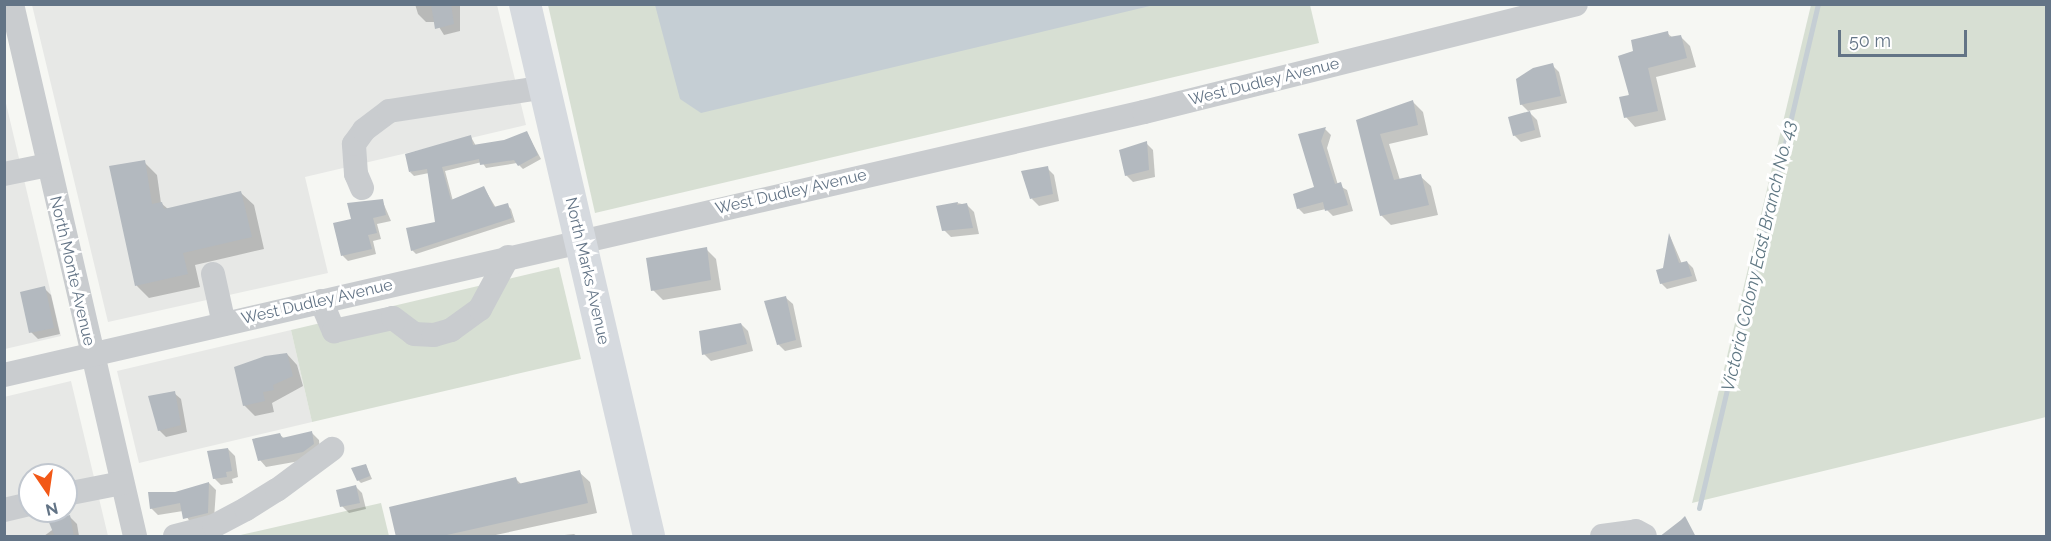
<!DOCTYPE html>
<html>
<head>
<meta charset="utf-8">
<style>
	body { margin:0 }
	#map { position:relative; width:2051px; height:541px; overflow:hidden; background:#f6f7f3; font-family:Raleway,sans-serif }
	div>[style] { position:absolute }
	.built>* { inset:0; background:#e7e8e6 }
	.green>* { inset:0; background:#d7dfd3 }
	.water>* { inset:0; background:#c5ced4 }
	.shadow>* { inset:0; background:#0003 }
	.stream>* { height:5px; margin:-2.5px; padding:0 2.5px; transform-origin:2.5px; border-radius:2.5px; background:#c5ced4 }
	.building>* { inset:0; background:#b3b9bf }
	.minor>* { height:24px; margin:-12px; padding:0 12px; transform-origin:12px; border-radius:12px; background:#c9cccf }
	.major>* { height:32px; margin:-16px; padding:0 16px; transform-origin:16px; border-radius:16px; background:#d6dadf }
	span { translate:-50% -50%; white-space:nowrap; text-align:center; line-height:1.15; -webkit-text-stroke:6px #fff; paint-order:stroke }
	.street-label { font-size:16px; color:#637486 }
	.water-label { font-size:18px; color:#5f7783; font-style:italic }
	.frame { position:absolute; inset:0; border:6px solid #637486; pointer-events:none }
	.north { position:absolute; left:18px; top:463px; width:60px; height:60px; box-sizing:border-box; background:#fff; border:2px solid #c1c7cf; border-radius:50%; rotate:167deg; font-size:16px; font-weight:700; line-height:24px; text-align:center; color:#637486 }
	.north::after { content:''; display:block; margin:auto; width:21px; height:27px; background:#f25817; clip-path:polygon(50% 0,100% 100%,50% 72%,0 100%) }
	.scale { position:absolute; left:1838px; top:30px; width:129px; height:27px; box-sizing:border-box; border:3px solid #637486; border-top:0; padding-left:8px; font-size:18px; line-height:21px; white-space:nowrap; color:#637486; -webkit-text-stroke:4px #fff; paint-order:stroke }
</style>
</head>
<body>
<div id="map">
	<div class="built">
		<div style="clip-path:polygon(32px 5px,497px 5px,526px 125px,305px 177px,328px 273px,108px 322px)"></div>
		<div style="clip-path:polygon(4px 95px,61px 336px,5px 349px,4px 349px)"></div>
		<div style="clip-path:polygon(291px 330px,312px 422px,139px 463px,117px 371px)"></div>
		<div style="clip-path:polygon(evenodd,71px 381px,108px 536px,5px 536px,4px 397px,71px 381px,30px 475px,66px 475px,66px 511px,30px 511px,30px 475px)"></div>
	</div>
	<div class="green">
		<div style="clip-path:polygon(548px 5px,1310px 5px,1319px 43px,595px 213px)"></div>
		<div style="clip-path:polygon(1811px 5px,2046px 5px,2046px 417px,1692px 503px)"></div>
		<div style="clip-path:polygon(559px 267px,581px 359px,312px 422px,291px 330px)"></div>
		<div style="clip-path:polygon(381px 503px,389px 536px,236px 536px)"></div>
	</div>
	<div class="water">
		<div style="clip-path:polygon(655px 5px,655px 4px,1154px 5px,701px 113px,680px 99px)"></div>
	</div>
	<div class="shadow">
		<div style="clip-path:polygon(415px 4px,460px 4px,460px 31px,444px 35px,436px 22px,426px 22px,418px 14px)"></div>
		<div style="clip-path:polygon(1667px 33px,1673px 38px,1680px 36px,1690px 46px,1696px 67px,1656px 77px,1666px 120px,1635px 127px,1626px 117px,1634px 52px)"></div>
		<div style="clip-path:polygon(1552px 65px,1559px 72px,1567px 103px,1528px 111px,1521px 104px)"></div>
		<div style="clip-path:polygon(1413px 102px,1423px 112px,1428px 135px,1389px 144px,1400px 180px,1420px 176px,1431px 186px,1438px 215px,1391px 225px,1381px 215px,1358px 121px)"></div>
		<div style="clip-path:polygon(1530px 113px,1537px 120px,1541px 137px,1521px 142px,1514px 135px)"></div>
		<div style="clip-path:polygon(1325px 129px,1331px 135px,1327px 148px,1338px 185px,1347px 190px,1353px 211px,1333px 216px,1326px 209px,1304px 214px,1298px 208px,1316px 188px,1300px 135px)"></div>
		<div style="clip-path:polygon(527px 133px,541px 159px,523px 169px,517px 163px,486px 168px,482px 162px,445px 171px,453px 201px,484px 188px,496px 208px,507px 205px,511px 209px,515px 222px,416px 254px,412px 250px,437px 224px,429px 173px,414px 176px,410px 172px,471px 137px,476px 146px,505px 142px)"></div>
		<div style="clip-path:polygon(1146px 143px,1153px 150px,1155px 177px,1133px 182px,1126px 175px)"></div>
		<div style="clip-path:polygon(144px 162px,157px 175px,161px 203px,168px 209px,241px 193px,254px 205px,264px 249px,195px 265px,200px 287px,149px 298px,137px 286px,110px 167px)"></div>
		<div style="clip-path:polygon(1047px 168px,1054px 175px,1059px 201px,1039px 206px,1032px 199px)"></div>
		<div style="clip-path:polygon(382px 200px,391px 221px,377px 224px,381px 239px,373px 241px,376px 254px,348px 261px,343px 256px,335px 225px,353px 220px)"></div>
		<div style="clip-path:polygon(957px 203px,967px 205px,974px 212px,979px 234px,951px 237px,944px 230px)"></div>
		<div style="clip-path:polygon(1670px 236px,1682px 264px,1687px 262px,1693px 268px,1697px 281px,1667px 289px,1661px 283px)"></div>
		<div style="clip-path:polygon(706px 249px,716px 259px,721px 290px,663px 300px,653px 290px)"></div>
		<div style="clip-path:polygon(44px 288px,51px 295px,60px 334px,38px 339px,31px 332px)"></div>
		<div style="clip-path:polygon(786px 298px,793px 304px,802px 347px,785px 351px,778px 344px)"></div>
		<div style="clip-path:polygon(741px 324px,748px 331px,753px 351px,711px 361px,704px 354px)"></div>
		<div style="clip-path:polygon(287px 354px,297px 365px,303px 386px,272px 403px,274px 412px,255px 416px,244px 405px)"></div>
		<div style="clip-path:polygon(174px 393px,181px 399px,187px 432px,166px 437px,159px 430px)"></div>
		<div style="clip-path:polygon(312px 433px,319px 440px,320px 452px,311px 459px,266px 467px,260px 460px,280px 435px,285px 439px)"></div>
		<div style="clip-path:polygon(228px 449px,235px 456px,238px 477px,232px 479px,233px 483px,221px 485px,214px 478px)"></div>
		<div style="clip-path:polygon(366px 465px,372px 479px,361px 483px,358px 480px)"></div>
		<div style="clip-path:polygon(579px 472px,590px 482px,597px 513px,491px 536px,397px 536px,516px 479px,522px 485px)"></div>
		<div style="clip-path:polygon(209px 483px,216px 490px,214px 519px,192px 525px,183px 511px,158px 515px,151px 508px,176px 493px)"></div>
		<div style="clip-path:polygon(355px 486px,362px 493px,366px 509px,349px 513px,342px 506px)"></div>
		<div style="clip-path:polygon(70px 517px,77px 524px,79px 536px,44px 536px)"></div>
		<div style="clip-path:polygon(574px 534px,577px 536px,555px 536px)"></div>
	</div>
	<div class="stream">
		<div style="left:1699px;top:508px;width:518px;rotate:-76.72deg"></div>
	</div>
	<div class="building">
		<div style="clip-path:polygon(431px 4px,451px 4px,454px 24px,435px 29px)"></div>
		<div style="clip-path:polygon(1668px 31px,1669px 37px,1681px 35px,1687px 58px,1648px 68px,1658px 111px,1624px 118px,1619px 97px,1629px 95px,1618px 56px,1633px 51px,1631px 40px)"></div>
		<div style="clip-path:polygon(1553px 63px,1561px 96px,1520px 105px,1516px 79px,1533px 68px)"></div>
		<div style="clip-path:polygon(1413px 100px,1418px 125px,1380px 134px,1394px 180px,1421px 174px,1429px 205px,1380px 216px,1356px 120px)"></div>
		<div style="clip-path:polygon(1530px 111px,1535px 130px,1513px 136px,1508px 117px)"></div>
		<div style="clip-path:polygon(1326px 127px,1321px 141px,1335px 184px,1341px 182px,1348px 205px,1325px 211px,1323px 202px,1297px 209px,1293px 194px,1314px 187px,1298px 134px)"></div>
		<div style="clip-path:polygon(527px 131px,538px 155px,518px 166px,514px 160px,480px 165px,479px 159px,442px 167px,451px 200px,484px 186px,494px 207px,508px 203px,512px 218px,411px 251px,406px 228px,435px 222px,427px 169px,409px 172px,405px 154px,471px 135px,473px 145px,504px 140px)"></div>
		<div style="clip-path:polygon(1147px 141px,1149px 170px,1125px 176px,1119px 150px)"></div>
		<div style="clip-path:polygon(145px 160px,152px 204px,162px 202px,164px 209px,241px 191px,252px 237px,183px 253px,188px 274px,135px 286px,109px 166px)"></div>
		<div style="clip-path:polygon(1048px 166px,1053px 194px,1030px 199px,1021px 171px)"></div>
		<div style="clip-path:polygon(383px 199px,386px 215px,373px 218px,377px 233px,368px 235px,372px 249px,341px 256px,333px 223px,351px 219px,347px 203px)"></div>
		<div style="clip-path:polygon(958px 202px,957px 205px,967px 203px,973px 228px,942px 231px,936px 206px)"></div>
		<div style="clip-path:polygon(1669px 233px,1679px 263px,1687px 261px,1692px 276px,1660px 284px,1656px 270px,1663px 268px)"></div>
		<div style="clip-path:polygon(707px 247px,711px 280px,651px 291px,646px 258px)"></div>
		<div style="clip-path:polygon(45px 286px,54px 328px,29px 333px,20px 292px)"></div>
		<div style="clip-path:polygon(786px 296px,796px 340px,777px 345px,764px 301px)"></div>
		<div style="clip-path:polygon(741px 323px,747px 344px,702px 355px,699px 331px)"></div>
		<div style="clip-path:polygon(287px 353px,293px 376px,273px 385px,274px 390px,263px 392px,265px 401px,243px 406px,234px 367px,265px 356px)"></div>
		<div style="clip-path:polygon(175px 391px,181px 425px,158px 431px,148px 396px)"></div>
		<div style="clip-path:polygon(312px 431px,314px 444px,303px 452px,258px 461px,252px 439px,280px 433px,282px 438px)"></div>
		<div style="clip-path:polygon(228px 448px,232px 471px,226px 472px,227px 477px,213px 479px,207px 451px)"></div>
		<div style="clip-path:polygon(366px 464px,370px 476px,357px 481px,351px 468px)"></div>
		<div style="clip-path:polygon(580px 470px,588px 503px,438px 537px,396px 537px,389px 507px,516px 477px,518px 484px)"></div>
		<div style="clip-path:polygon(209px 482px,208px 513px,183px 519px,180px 503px,150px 509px,148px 492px,175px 492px)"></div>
		<div style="clip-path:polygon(356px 485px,360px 503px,340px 507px,336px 490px)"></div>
		<div style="clip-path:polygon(70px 515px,74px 537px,55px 537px,48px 520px)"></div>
		<div style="clip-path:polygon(1685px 516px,1696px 537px,1659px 537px,1681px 520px)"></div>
	</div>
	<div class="minor">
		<div style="left:12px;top:4px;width:546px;rotate:76.98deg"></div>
		<div style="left:4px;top:174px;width:45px;rotate:-11.6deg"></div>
		<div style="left:362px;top:188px;width:15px;rotate:-113deg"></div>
		<div style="left:356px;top:174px;width:30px;rotate:-94deg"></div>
		<div style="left:354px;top:144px;width:17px;rotate:-54deg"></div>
		<div style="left:364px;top:130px;width:31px;rotate:-37deg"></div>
		<div style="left:389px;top:111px;width:158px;rotate:-8.7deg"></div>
		<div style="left:213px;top:274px;width:51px;rotate:77.6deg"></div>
		<div style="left:321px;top:301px;width:33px;rotate:67deg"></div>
		<div style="left:334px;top:331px;width:60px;rotate:-12.4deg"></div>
		<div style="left:393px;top:318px;width:26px;rotate:37deg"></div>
		<div style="left:414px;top:334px;width:20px;rotate:3deg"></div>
		<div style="left:434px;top:335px;width:18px;rotate:-16deg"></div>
		<div style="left:451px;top:330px;width:36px;rotate:-36deg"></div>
		<div style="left:480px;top:309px;width:59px;rotate:-61.7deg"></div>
		<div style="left:4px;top:375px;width:1170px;rotate:-12.99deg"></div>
		<div style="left:1144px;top:112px;width:445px;rotate:-14deg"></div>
		<div style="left:66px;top:494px;width:57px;rotate:-11.1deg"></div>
		<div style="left:4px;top:510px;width:27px;rotate:-13deg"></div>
		<div style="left:175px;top:536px;width:40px;rotate:-14.4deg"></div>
		<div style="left:214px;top:526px;width:36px;rotate:-28deg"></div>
		<div style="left:246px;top:509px;width:36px;rotate:-32deg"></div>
		<div style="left:277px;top:490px;width:69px;rotate:-36.7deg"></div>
		<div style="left:1602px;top:536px;width:34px;rotate:-8deg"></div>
		<div style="left:1636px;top:531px;width:10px;rotate:29deg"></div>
	</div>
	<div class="major">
		<div style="left:525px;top:4px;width:546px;rotate:76.88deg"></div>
	</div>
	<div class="street-label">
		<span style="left:1264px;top:82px;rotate:-14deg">West Dudley Avenue</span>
		<span style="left:791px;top:192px;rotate:-13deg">West Dudley Avenue</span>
		<span style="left:72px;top:271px;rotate:77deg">North Monte Avenue</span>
		<span style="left:587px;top:271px;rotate:77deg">North Marks Avenue</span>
		<span style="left:317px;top:302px;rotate:-13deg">West Dudley Avenue</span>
	</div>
	<div class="water-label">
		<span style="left:1759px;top:256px;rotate:-77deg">Victoria Colony East Branch No. 43</span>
	</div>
	<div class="frame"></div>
	<div class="north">N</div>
	<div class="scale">50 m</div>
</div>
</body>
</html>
